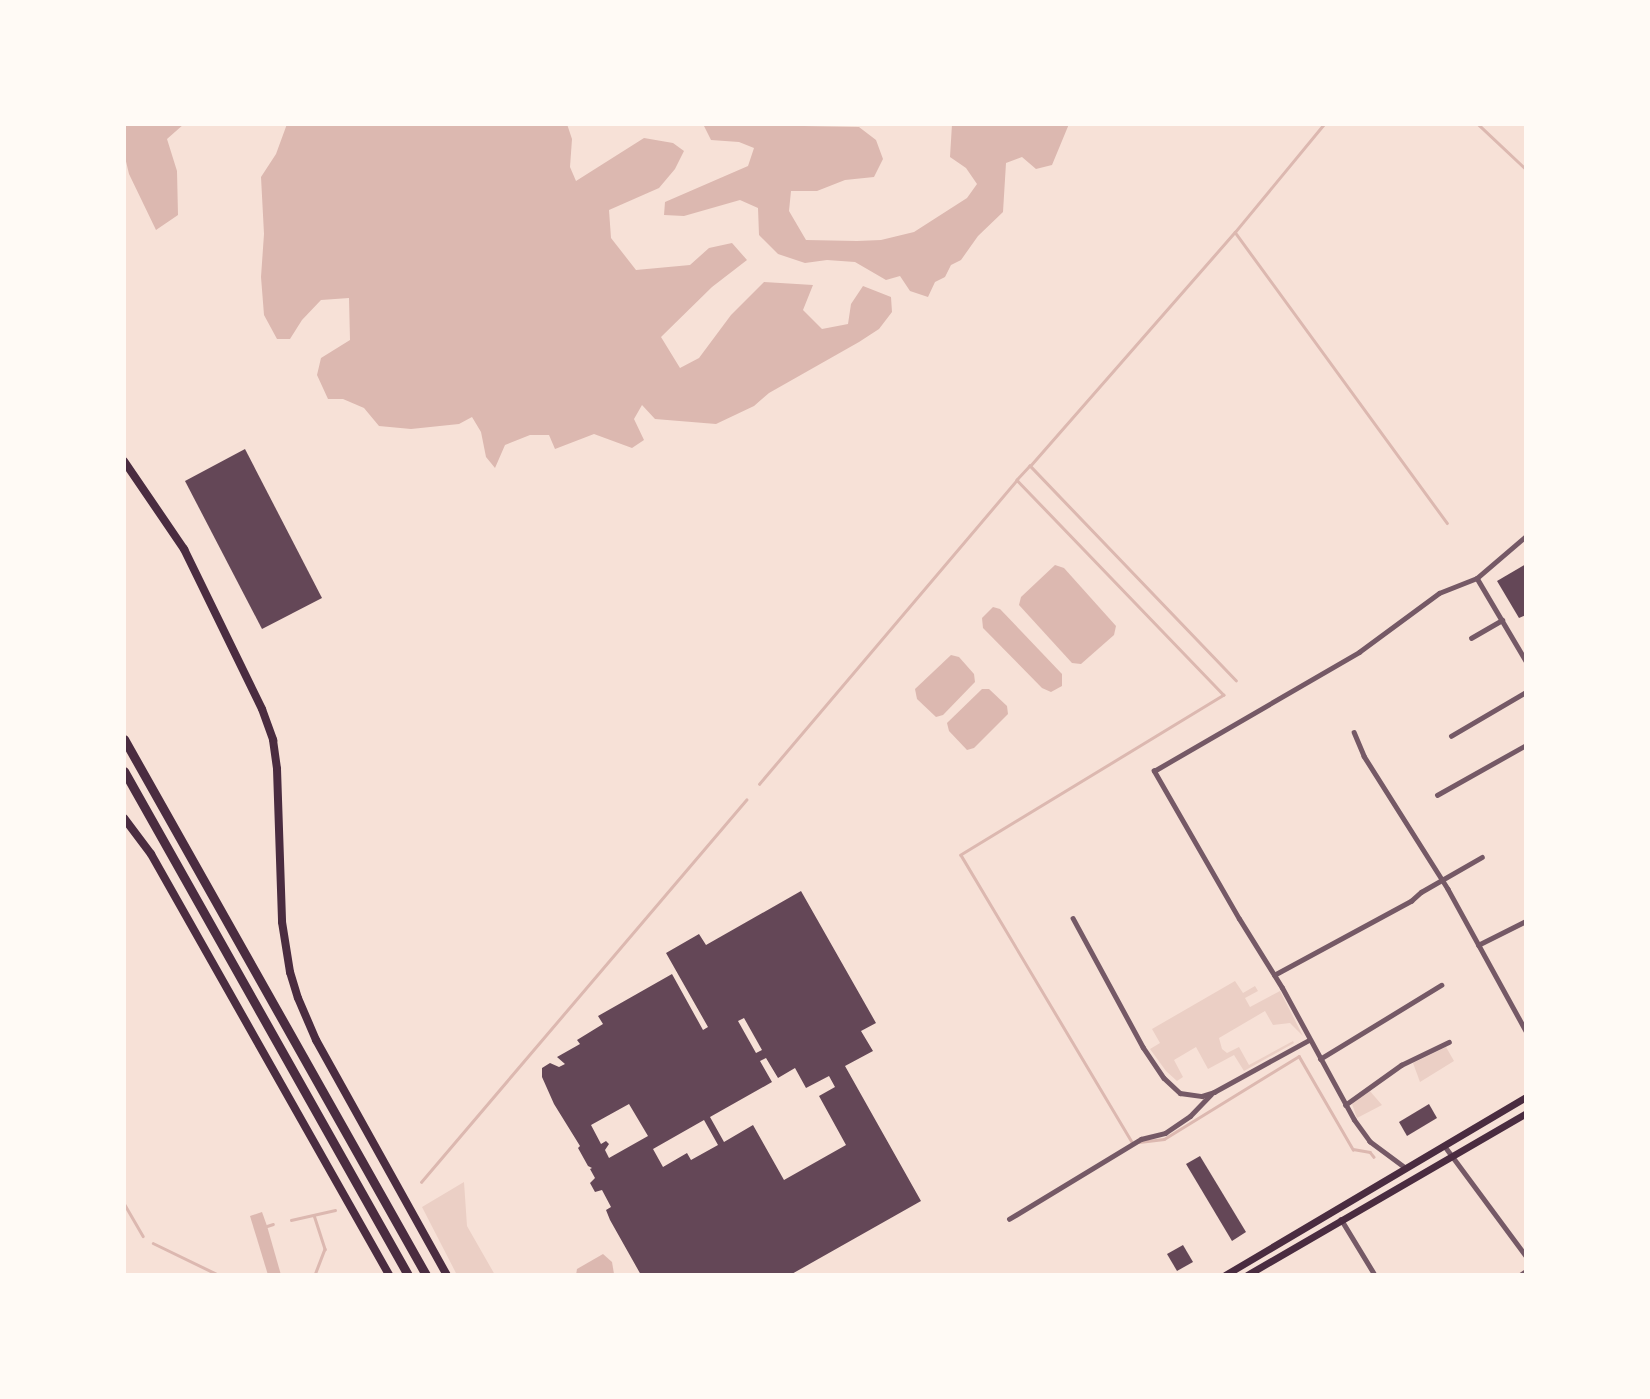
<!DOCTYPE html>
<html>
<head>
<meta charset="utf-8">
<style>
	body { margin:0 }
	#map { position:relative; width:1650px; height:1399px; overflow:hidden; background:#f7e1d7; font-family:Lato,sans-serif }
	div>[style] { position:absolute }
	.green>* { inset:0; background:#ebcfc5 }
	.water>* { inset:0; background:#dcb8b0 }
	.stream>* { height:2.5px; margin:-1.25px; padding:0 1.25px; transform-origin:1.25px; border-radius:1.25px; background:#dcb8b0 }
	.building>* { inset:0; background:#644757 }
	.minor>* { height:4.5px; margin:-2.25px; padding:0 2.25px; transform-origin:2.25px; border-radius:2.25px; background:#755966 }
	.secondary>* { height:7px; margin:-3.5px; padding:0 3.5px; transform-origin:3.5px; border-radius:3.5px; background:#4a2c40 }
	.primary>* { height:8px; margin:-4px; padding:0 4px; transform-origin:4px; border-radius:4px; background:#4a2c40 }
	.motorway>* { height:9px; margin:-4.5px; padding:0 4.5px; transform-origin:4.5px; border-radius:4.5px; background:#4a2c40 }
	span { translate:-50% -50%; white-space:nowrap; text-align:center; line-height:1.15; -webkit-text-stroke:5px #fffaf5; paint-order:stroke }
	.frame { position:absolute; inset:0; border:126px solid #fffaf5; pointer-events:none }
</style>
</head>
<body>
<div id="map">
	<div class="green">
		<div style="clip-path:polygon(1235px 981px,1243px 993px,1255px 986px,1258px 991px,1245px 998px,1250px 1007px,1280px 991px,1303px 1036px,1290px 1023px,1273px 1025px,1265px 1011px,1219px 1038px,1222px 1049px,1227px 1053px,1239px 1047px,1249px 1065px,1293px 1041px,1294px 1043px,1244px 1071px,1234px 1055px,1208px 1069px,1196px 1047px,1174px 1060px,1183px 1077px,1177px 1081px,1166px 1071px,1150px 1049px,1160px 1043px,1152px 1029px)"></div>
		<div style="clip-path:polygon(1446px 1047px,1454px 1061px,1420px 1082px,1413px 1063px)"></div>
		<div style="clip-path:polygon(1369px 1090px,1382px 1105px,1357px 1118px,1352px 1104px)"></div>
		<div style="clip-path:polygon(464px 1182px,467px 1226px,495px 1275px,457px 1275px,422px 1207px)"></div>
	</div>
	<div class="water">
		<div style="clip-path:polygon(124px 124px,184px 124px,167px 139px,177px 171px,178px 215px,156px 230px,129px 174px,124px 153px)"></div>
		<div style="clip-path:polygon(287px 124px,567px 124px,572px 139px,570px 167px,576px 181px,644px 138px,673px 143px,684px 151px,675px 169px,659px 188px,609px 210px,611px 238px,636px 270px,690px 265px,709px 248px,732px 243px,747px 260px,712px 287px,661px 337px,680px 368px,699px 358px,731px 315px,764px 282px,813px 285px,803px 310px,822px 329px,848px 324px,851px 304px,863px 286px,891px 297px,892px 312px,879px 329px,859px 342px,769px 393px,754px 406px,716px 424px,655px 419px,642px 405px,634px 419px,644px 440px,632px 448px,594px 434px,555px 449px,549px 435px,530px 435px,505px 445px,495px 468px,486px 457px,481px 432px,472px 417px,459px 424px,411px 429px,379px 426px,364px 408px,343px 399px,328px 399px,317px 375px,321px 358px,350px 340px,349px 298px,321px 300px,302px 320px,290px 339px,277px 339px,264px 315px,261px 277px,264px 234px,261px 177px,276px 154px)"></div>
		<div style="clip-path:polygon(703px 124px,859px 127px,876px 140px,883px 159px,874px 177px,845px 180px,817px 191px,791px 191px,789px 211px,806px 240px,857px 241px,881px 240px,914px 232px,967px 198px,977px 184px,966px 168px,950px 157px,952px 124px,1069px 124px,1052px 165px,1036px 169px,1022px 157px,1006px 163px,1003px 212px,978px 236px,961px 260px,951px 265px,945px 277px,935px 282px,928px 297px,910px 291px,900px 276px,886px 280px,855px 262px,827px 260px,805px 263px,778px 254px,759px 235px,758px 208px,740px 200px,684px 216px,664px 215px,665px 202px,748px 166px,754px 148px,739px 142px,711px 140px)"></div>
		<div style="clip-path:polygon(1055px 565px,1064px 568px,1116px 626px,1114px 635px,1081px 664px,1072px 663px,1019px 605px,1021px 597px)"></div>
		<div style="clip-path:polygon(993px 607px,1000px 609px,1062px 674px,1062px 686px,1051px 692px,1042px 688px,983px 628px,982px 618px)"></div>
		<div style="clip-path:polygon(951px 655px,959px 657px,974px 674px,975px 682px,943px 715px,936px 717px,917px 699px,915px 689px)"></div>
		<div style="clip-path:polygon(982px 689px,989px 689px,1007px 706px,1008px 714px,974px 748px,967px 750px,949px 731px,947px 723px)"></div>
		<div style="clip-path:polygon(262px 1212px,267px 1226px,281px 1275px,268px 1275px,250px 1216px)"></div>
		<div style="clip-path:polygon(603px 1254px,612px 1262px,614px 1274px,576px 1275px,577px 1269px)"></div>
	</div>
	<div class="stream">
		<div style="left:1478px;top:124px;width:66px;rotate:43.2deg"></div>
		<div style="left:1235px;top:232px;width:360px;rotate:53.9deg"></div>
		<div style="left:1030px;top:466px;width:19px;rotate:133deg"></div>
		<div style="left:1017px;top:480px;width:298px;rotate:46.1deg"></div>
		<div style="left:1224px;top:695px;width:308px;rotate:148.7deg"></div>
		<div style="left:961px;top:855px;width:334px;rotate:59.2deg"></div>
		<div style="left:1236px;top:681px;width:298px;rotate:-133.8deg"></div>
		<div style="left:1030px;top:466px;width:311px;rotate:-48.8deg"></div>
		<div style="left:1235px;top:232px;width:140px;rotate:-50.5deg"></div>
		<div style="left:759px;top:784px;width:399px;rotate:-49.7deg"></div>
		<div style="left:1139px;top:1142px;width:25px;rotate:-7deg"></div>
		<div style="left:1164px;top:1139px;width:158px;rotate:-31.6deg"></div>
		<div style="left:1299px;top:1056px;width:108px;rotate:59.9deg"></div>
		<div style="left:1353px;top:1149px;width:17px;rotate:10deg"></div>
		<div style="left:1370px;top:1152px;width:6px;rotate:51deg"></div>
		<div style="left:421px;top:1182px;width:502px;rotate:-49.61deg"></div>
		<div style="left:124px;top:1203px;width:38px;rotate:60deg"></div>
		<div style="left:314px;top:1215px;width:36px;rotate:72deg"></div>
		<div style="left:325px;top:1249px;width:28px;rotate:111deg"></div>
		<div style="left:291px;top:1220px;width:45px;rotate:-12.8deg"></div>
		<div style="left:267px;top:1226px;width:6px;rotate:-18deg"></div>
		<div style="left:153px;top:1243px;width:73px;rotate:25.9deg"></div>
	</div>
	<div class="building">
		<div style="clip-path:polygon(245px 449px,322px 598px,262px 629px,185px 481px)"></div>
		<div style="clip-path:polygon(1526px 564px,1526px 615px,1519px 618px,1497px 581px)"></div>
		<div style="clip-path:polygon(evenodd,801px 891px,876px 1023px,861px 1031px,873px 1051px,845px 1066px,921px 1201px,790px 1275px,641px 1275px,610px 1220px,606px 1210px,611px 1207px,602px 1190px,595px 1192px,590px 1183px,595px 1178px,590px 1169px,592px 1168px,588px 1166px,578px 1148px,580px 1146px,554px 1104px,542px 1077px,542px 1068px,550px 1063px,559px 1067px,565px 1064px,557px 1057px,580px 1044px,577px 1040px,603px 1024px,598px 1016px,672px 974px,703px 1030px,708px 1027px,666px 953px,699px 934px,706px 945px,801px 891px,744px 1018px,762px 1050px,756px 1053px,738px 1021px,744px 1018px,801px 891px,766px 1058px,778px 1078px,795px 1068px,806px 1088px,829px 1076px,835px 1087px,819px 1096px,846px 1145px,784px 1180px,753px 1125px,724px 1142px,710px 1117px,772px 1082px,760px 1061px,766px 1058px,801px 891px,629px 1104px,648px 1136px,609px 1158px,605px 1150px,609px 1144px,606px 1141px,601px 1144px,591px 1125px,629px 1104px,801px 891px,704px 1120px,718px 1145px,691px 1160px,687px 1153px,663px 1167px,653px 1149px,704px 1120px)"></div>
		<div style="clip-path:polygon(1429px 1104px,1437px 1118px,1407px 1136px,1399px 1122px)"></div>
		<div style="clip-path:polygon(1200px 1156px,1246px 1232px,1232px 1241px,1186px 1164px)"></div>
		<div style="clip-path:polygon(1183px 1245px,1193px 1262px,1177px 1271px,1167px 1254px)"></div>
	</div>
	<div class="minor">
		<div style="left:1477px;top:578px;width:96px;rotate:59.4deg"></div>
		<div style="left:1471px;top:638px;width:36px;rotate:-30deg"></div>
		<div style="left:1354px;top:732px;width:26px;rotate:67deg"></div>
		<div style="left:1364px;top:756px;width:157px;rotate:57.7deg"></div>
		<div style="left:1448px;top:889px;width:162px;rotate:61.2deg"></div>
		<div style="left:1451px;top:736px;width:87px;rotate:-30.4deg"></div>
		<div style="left:1437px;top:795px;width:102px;rotate:-29.3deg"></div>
		<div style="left:1073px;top:918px;width:147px;rotate:61.5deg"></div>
		<div style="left:1143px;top:1047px;width:37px;rotate:56deg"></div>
		<div style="left:1164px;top:1078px;width:22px;rotate:43deg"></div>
		<div style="left:1180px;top:1093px;width:22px;rotate:8deg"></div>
		<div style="left:1202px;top:1096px;width:13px;rotate:-18deg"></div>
		<div style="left:1214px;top:1092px;width:108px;rotate:-28.7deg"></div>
		<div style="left:1478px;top:945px;width:54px;rotate:-26.6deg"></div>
		<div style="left:1274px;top:975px;width:156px;rotate:-28.4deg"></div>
		<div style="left:1411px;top:901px;width:13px;rotate:-42deg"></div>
		<div style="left:1421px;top:892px;width:70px;rotate:-29.8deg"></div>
		<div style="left:1320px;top:1059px;width:142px;rotate:-31.4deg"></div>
		<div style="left:1345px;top:1105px;width:69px;rotate:-35.5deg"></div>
		<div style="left:1401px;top:1065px;width:53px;rotate:-25.6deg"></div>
		<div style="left:1444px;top:1145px;width:138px;rotate:53.5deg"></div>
		<div style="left:1405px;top:1168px;width:44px;rotate:-143.4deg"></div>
		<div style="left:1370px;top:1142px;width:27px;rotate:-126deg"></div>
		<div style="left:1354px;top:1120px;width:150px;rotate:-118.6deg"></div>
		<div style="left:1282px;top:988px;width:81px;rotate:-121.9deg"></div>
		<div style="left:1239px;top:919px;width:171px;rotate:-119.9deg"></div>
		<div style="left:1154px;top:771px;width:237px;rotate:-30.1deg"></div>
		<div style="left:1359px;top:652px;width:99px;rotate:-36.4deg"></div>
		<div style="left:1439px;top:593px;width:41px;rotate:-21.5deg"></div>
		<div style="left:1477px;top:578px;width:65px;rotate:-40.6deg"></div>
		<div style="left:1009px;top:1219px;width:154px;rotate:-31.2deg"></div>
		<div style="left:1141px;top:1139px;width:25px;rotate:-14deg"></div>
		<div style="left:1165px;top:1133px;width:30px;rotate:-34deg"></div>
		<div style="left:1190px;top:1116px;width:30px;rotate:-46deg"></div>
		<div style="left:1341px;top:1219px;width:66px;rotate:58.7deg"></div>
		<div style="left:1520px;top:1275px;width:7px;rotate:-34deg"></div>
	</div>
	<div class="secondary">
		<div style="left:1225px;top:1275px;width:350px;rotate:-30.6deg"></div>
		<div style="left:1247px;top:1275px;width:323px;rotate:-30.1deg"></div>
	</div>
	<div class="primary">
		<div style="left:124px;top:461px;width:107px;rotate:55.7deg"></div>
		<div style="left:184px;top:549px;width:178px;rotate:64deg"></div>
		<div style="left:262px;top:709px;width:33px;rotate:70deg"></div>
		<div style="left:273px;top:740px;width:29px;rotate:82deg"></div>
		<div style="left:277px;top:769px;width:153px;rotate:88.1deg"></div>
		<div style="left:282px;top:922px;width:51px;rotate:80.9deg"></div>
		<div style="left:290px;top:972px;width:27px;rotate:73deg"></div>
		<div style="left:298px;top:998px;width:46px;rotate:66.8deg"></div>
		<div style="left:316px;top:1040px;width:269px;rotate:60.9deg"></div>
		<div style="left:124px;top:818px;width:45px;rotate:53.1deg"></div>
		<div style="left:151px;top:854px;width:484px;rotate:60.5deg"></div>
	</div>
	<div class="motorway">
		<div style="left:124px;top:739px;width:615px;rotate:60.6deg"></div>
		<div style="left:124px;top:771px;width:579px;rotate:60.6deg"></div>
	</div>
	<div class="frame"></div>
</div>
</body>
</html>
